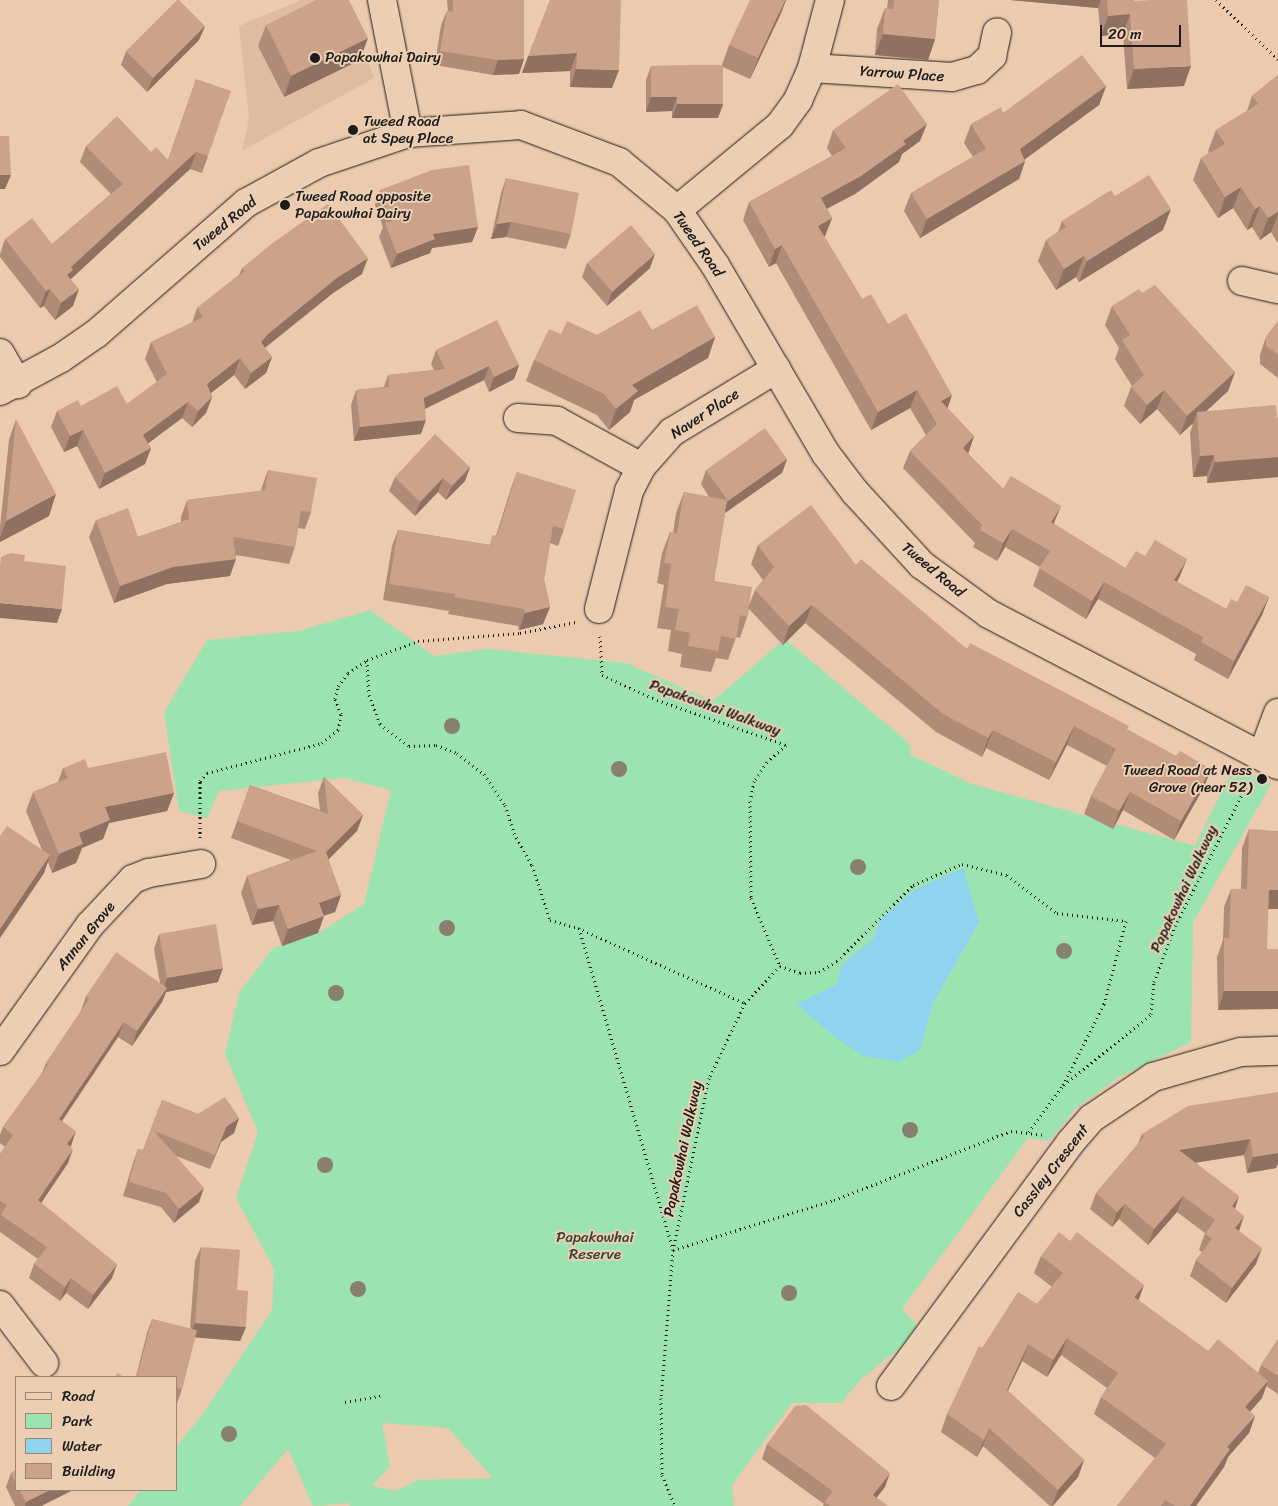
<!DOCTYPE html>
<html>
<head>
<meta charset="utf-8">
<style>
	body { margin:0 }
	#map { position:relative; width:1278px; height:1506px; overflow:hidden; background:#eccaae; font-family:Sriracha,sans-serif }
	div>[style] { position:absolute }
	.built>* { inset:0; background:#debba1 }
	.green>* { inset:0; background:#9be3b1 }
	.water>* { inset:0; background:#8ed4ef }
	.path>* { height:3px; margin-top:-1.5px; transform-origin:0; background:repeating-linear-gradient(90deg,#1c1c1c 0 1px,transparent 0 5px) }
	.roads { filter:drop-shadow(0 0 1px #1c1c1c) drop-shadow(0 0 1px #1c1c1c) }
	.street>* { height:28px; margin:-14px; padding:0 14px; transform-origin:14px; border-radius:14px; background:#ecceb2 }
	.secondary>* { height:28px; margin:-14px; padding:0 14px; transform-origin:14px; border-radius:14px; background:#ecceb2 }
	.trees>* { width:16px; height:16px; margin:-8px; border-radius:50%; background:#87806e }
	.wall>* { inset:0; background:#af8b78 }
	.shaded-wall>* { inset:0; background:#8f7161 }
	.building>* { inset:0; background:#cca28b }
	.dots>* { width:14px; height:14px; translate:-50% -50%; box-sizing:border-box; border:2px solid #ecceb2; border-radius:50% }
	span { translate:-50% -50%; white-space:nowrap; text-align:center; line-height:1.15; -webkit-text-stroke:4px #ecceb2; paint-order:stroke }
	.poi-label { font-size:15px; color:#1c1c1c }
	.left { translate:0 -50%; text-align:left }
	.right { translate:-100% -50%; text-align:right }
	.street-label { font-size:15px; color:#1c1c1c }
	.park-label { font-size:15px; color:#35443a }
	.legend { position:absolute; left:15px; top:1376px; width:162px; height:115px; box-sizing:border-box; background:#ecceb2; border:1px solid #998776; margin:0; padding:6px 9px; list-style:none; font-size:15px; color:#1c1c1c }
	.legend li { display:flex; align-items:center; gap:10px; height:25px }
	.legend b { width:25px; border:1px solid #998776 }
	.scale { position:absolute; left:1100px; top:25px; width:81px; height:22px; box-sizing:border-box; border:2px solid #1c1c1c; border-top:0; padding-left:6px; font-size:15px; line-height:18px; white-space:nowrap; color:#1c1c1c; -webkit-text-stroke:4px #ecceb2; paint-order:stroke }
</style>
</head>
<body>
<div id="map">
	<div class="built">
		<div style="clip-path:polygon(301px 0,345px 0,374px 78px,242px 151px,249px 119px,239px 26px)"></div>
	</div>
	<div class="green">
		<div style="clip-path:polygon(evenodd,370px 610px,434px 656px,487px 649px,626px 663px,713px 701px,785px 639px,909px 743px,911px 755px,972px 784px,1195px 846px,1234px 766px,1271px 784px,1193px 923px,1191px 1042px,1119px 1077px,1076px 1108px,1049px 1141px,1028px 1138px,902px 1309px,917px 1325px,901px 1347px,861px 1379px,841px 1403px,792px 1403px,732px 1485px,734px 1506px,350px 1506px,349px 1503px,313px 1506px,288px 1449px,240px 1506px,128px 1506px,141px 1490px,176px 1490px,176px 1447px,202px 1415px,272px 1310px,274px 1269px,236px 1198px,258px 1132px,225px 1054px,239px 993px,273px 948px,322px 931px,364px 904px,391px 790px,344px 778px,219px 791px,207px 818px,179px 811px,164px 712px,207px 640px,299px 631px,370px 610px,914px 890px,979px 924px,933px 1003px,920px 1050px,798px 1005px,837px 984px,842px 966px,873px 939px,881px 919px,914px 890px,370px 610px,382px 1423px,448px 1428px,493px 1478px,418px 1480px,396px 1491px,372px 1486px,390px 1466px,382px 1423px)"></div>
	</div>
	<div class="water">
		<div style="clip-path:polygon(963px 868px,979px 923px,933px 1003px,920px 1050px,898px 1062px,864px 1056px,836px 1038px,797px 1004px,837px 984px,841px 966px,873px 939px,881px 919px,914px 890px)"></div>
	</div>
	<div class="path">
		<div style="left:1216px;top:0;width:86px;rotate:43.6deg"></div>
		<div style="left:600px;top:636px;width:39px;rotate:87deg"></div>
		<div style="left:602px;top:675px;width:60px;rotate:24.4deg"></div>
		<div style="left:657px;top:700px;width:137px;rotate:19.2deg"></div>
		<div style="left:786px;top:745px;width:25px;rotate:138deg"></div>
		<div style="left:767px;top:762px;width:23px;rotate:124deg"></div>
		<div style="left:754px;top:781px;width:20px;rotate:101deg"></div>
		<div style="left:750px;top:801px;width:97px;rotate:89.4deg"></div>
		<div style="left:751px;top:898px;width:74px;rotate:66.9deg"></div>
		<div style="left:780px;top:966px;width:21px;rotate:19deg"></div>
		<div style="left:800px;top:973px;width:19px;rotate:-3deg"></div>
		<div style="left:819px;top:972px;width:21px;rotate:-31deg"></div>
		<div style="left:837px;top:961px;width:107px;rotate:-45deg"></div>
		<div style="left:913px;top:885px;width:53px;rotate:-23.2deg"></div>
		<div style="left:962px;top:864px;width:46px;rotate:13.7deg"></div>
		<div style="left:1007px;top:875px;width:63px;rotate:37.2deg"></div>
		<div style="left:1057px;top:913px;width:69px;rotate:6.6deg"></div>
		<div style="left:1126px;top:921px;width:86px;rotate:104.8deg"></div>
		<div style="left:1104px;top:1004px;width:93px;rotate:116.8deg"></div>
		<div style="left:1062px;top:1087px;width:56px;rotate:126.3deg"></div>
		<div style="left:367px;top:660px;width:35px;rotate:87deg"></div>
		<div style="left:369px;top:695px;width:31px;rotate:69deg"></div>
		<div style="left:380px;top:724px;width:36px;rotate:37deg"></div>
		<div style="left:409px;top:746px;width:27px;rotate:-2deg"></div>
		<div style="left:436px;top:745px;width:22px;rotate:21deg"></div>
		<div style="left:457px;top:753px;width:34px;rotate:38deg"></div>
		<div style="left:484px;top:774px;width:37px;rotate:56deg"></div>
		<div style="left:505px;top:805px;width:29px;rotate:72deg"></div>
		<div style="left:514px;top:833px;width:37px;rotate:61deg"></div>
		<div style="left:532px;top:865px;width:58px;rotate:71.9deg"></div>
		<div style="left:550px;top:920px;width:29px;rotate:16deg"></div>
		<div style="left:578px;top:928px;width:183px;rotate:24.2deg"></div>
		<div style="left:745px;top:1003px;width:83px;rotate:115.6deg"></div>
		<div style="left:709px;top:1078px;width:176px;rotate:101.8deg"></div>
		<div style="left:673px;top:1250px;width:148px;rotate:94.6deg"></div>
		<div style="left:661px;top:1398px;width:77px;rotate:89.3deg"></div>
		<div style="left:662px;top:1475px;width:34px;rotate:67deg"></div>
		<div style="left:200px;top:838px;width:57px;rotate:-90deg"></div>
		<div style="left:200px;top:781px;width:11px;rotate:-49deg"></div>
		<div style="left:207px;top:773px;width:119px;rotate:-14.6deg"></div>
		<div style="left:322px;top:743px;width:21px;rotate:-39deg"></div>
		<div style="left:338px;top:730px;width:16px;rotate:-79deg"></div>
		<div style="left:341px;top:714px;width:16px;rotate:-112deg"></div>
		<div style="left:335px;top:699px;width:13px;rotate:-77deg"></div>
		<div style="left:338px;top:686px;width:16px;rotate:-52deg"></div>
		<div style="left:348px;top:673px;width:23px;rotate:-34deg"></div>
		<div style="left:367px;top:660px;width:54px;rotate:-20.4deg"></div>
		<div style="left:418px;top:641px;width:102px;rotate:-4.5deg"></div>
		<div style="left:520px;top:633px;width:57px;rotate:-11.1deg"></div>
		<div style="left:579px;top:928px;width:335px;rotate:73.7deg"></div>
		<div style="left:673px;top:1250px;width:169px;rotate:-17.3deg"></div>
		<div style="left:834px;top:1200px;width:190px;rotate:-21.3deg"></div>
		<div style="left:1011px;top:1131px;width:31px;rotate:7deg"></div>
		<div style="left:745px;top:1003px;width:51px;rotate:-46.6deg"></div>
		<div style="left:1064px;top:1085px;width:112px;rotate:-39.2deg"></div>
		<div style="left:1151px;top:1014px;width:32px;rotate:-85deg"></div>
		<div style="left:1154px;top:982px;width:60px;rotate:-69.4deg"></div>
		<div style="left:1175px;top:926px;width:163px;rotate:-63deg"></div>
		<div style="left:345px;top:1402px;width:36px;rotate:-10deg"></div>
	</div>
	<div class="roads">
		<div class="street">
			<div style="left:382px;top:0;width:136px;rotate:78.9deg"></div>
			<div style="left:812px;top:68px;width:140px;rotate:3.7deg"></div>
			<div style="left:952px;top:77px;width:26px;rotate:-16deg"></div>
			<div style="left:977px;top:70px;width:21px;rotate:-43deg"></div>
			<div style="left:992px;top:56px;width:24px;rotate:-78deg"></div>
			<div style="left:677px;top:210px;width:134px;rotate:-39.5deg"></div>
			<div style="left:780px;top:125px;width:31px;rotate:-54deg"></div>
			<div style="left:798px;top:100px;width:35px;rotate:-66deg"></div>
			<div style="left:812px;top:68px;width:70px;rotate:-75.2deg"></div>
			<div style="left:1242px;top:281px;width:37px;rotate:13deg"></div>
			<div style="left:0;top:353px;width:36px;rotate:60deg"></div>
			<div style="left:518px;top:418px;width:39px;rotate:4deg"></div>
			<div style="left:557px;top:421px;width:96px;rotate:28.7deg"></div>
			<div style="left:599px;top:609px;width:122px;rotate:-75.7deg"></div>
			<div style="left:629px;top:491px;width:27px;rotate:-63deg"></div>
			<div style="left:641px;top:467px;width:47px;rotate:-48.5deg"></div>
			<div style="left:672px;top:432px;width:122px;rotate:-31.2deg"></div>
			<div style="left:1262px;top:756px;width:46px;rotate:-69.6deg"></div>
			<div style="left:0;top:1051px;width:155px;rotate:-54.5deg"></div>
			<div style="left:90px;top:925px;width:63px;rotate:-46.9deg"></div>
			<div style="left:133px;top:879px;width:17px;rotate:-21deg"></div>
			<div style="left:149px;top:873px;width:53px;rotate:-9.8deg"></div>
			<div style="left:0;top:1305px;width:73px;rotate:52.8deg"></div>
			<div style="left:891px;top:1386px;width:302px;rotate:-53.6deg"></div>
			<div style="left:1070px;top:1143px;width:33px;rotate:-49deg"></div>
			<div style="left:1092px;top:1118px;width:73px;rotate:-33.9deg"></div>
			<div style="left:1153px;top:1077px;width:91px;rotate:-15.9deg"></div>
			<div style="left:1241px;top:1052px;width:37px;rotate:-2deg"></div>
		</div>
		<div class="secondary">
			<div style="left:0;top:391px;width:69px;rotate:-28.4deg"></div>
			<div style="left:61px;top:358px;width:44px;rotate:-34.8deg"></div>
			<div style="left:97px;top:333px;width:198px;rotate:-41.1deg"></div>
			<div style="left:246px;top:203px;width:83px;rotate:-28.7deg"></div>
			<div style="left:319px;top:163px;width:94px;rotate:-18.6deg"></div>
			<div style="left:408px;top:133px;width:113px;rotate:-4deg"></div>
			<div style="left:521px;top:125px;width:105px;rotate:20.7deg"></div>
			<div style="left:619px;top:162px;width:75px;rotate:39.6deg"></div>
			<div style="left:677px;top:210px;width:67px;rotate:55.4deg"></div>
			<div style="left:715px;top:265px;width:219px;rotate:59.6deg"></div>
			<div style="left:826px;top:454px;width:48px;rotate:52.7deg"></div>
			<div style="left:855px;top:492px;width:99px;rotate:47.5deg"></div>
			<div style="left:922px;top:565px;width:83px;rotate:36.2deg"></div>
			<div style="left:989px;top:614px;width:326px;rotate:27.6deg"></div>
		</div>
	</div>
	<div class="trees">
		<div style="left:452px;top:726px"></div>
		<div style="left:619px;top:769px"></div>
		<div style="left:858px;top:867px"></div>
		<div style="left:447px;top:928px"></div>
		<div style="left:1064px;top:951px"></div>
		<div style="left:336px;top:993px"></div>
		<div style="left:910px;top:1130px"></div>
		<div style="left:325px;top:1165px"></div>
		<div style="left:358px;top:1289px"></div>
		<div style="left:789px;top:1293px"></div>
		<div style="left:229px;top:1434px"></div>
	</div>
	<div class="wall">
		<div style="clip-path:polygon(447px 0,524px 0,524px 59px,519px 74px,493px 75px,435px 65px,441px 25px,447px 11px,448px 11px)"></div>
		<div style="clip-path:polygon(550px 0,612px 88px,570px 87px,570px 71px,522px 73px)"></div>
		<div style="clip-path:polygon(888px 0,939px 0,935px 39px,928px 60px,875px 55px,877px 29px,885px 8px,887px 8px)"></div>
		<div style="clip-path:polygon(1010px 0,1134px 0,1184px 86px,1127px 89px,1123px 34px,1101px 36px,1098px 8px)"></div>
		<div style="clip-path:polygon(782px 11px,750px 79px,723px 67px,723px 104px,718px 118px,672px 118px,672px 111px,646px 112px,646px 80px,651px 66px,722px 65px,729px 45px)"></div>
		<div style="clip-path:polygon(266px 25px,360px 60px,284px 97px,258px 46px)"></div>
		<div style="clip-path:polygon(205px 26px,199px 40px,147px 92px,121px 65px,126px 51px)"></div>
		<div style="clip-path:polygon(1278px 75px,1278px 242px,1277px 242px,1271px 232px,1260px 240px,1252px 227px,1247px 230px,1233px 208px,1218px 218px,1193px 180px,1201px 158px,1209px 153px,1208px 151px,1216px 130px,1247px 111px,1252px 96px)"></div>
		<div style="clip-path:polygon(196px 79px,208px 156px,202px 173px,190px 169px,70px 279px,73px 306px,55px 320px,44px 306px,40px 308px,0 257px,0 254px,5px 239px,52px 244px,111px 194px,80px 162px,86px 146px,151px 152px,168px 160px)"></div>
		<div style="clip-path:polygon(1106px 86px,1099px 105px,1025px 159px,1025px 161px,1019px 179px,920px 238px,904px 211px,911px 193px,973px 157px,964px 143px,971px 124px,1003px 113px)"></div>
		<div style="clip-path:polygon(833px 130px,920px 141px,902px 154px,899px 162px,855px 194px,827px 209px,832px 218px,825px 236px,824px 236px,862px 299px,888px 324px,947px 408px,974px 436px,968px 454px,1003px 489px,1054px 524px,1125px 568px,1180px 576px,1177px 582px,1226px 609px,1237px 602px,1269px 597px,1262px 615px,1228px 679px,1194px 660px,1196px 654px,1098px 599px,1086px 619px,1033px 586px,1040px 567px,1005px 547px,997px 561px,973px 547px,975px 543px,903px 468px,910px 451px,926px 435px,910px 408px,871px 430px,776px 263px,769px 267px,743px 220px,749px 202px,832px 156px,827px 148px)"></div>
		<div style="clip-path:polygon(506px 178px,571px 234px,566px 249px,506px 237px,491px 239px,501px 193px)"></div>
		<div style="clip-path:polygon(380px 190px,478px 227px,472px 242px,432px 248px,430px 253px,391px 268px,379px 237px,383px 227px,375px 205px)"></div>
		<div style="clip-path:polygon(1115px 196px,1163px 230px,1079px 282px,1076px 277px,1056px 290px,1038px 261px,1046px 240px,1058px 232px,1062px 221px)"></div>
		<div style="clip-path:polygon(587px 263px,650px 268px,607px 306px,582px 277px)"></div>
		<div style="clip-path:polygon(242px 268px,362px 274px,333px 293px,265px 348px,272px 357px,266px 373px,245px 389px,234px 375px,211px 393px,212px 397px,206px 413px,192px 427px,182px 418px,148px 443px,151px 448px,145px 464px,99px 489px,77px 446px,64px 452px,51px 427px,57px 411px,81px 406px,127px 404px,157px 382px,145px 359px,151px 342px,192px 323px,197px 308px,239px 275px)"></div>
		<div style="clip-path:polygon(1142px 293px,1235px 372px,1228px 391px,1206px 411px,1278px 418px,1278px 477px,1207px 483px,1207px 476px,1193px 477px,1190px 433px,1193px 423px,1180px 435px,1157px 409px,1140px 424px,1124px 406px,1131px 387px,1132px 386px,1115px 359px,1119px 348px,1105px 325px,1112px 306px)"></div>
		<div style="clip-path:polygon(1278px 321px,1278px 378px,1260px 364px,1260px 355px,1266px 337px)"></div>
		<div style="clip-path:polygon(652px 330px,715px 337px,708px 358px,634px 400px,630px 412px,609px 430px,597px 415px,526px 381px,534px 360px,561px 334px,597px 335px)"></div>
		<div style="clip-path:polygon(436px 350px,519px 365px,514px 379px,489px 392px,484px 380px,425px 409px,421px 434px,354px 441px,351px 405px,356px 390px,384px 387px,388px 375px,434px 370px,431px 364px)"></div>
		<div style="clip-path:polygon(16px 419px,49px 516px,0 542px,0 527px,9px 440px)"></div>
		<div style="clip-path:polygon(787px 459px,782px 473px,725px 513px,714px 581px,749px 605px,755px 590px,763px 580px,751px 564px,758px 545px,856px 565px,967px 649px,1127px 730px,1176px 756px,1211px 769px,1204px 787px,1174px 840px,1123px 810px,1113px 829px,1084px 814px,1091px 796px,1107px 766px,1067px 745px,1049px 780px,986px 748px,982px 757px,936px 732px,805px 623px,783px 645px,749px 609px,747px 617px,740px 638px,736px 637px,728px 660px,716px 658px,711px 672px,680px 667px,682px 654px,668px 651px,671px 630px,657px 628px,664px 585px,657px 583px,662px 553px,670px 532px,673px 533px,676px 513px,684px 492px,709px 497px,701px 484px,706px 470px)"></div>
		<div style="clip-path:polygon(470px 467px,465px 481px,446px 500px,438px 492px,415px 516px,389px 491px,395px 477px)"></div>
		<div style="clip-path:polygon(268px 470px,311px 512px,305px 529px,298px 528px,295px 547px,289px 564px,236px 555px,230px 576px,167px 584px,114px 603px,89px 537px,96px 520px,138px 537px,181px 522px,181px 517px,187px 500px,261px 491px,262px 487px)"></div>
		<div style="clip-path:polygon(517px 472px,564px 529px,558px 546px,550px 543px,544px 579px,550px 607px,543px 624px,519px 630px,518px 626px,448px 614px,449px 611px,383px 600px,392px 546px,398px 530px,490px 545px,493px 535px,496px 536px,511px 488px)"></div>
		<div style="clip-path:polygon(63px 768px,88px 768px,174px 793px,167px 811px,109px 823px,103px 839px,82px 848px,76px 863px,52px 873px,48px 862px,44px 873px,0 938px,0 836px,42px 850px,26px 811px,33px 792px,58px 782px)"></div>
		<div style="clip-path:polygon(324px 777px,363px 815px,357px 831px,328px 859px,341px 895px,335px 912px,324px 916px,318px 933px,282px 946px,273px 921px,252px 925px,241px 893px,247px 876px,291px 860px,231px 838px,250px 785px,320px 810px,318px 793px)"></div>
		<div style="clip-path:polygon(1249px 829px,1278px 909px,1268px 909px,1218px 1010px,1217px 957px,1223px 940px,1224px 907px,1231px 889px,1241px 889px,1242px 848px)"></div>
		<div style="clip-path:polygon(159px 934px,218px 982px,166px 992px,162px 1002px,132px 1046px,118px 1037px,62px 1121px,71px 1146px,68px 1163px,41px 1203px,112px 1278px,88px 1309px,66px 1293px,60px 1301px,29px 1278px,34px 1264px,38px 1259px,0 1232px,0 1154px,5px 1147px,0 1143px,0 1135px,3px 1127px,42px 1073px,46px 1063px,81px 1011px,86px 996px,160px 983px,154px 949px)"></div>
		<div style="clip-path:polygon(1278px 1092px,1278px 1163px,1276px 1168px,1247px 1173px,1244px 1155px,1195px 1163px,1235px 1208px,1239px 1231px,1256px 1264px,1226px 1303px,1190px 1276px,1196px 1260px,1202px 1252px,1199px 1250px,1205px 1233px,1177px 1212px,1148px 1245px,1119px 1219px,1112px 1227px,1090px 1209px,1096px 1193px,1138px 1144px,1142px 1134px)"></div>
		<div style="clip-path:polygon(162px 1100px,198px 1114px,239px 1118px,234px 1133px,221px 1142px,210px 1169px,176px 1156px,199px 1202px,174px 1223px,161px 1207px,123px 1196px,133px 1163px,138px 1149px,143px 1150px)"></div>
		<div style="clip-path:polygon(201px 1247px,237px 1290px,246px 1327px,240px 1341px,195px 1337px,182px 1389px,177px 1404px,176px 1403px,176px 1377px,136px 1377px,147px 1333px,152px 1319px,190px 1329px,195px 1261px)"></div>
		<div style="clip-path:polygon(1041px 1256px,1138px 1300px,1208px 1351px,1258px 1373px,1261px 1365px,1278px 1339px,1278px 1394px,1266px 1386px,1262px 1398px,1250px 1412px,1255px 1416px,1249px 1433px,1228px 1457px,1224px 1467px,1196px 1506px,1117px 1506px,1155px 1458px,1094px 1414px,1101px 1397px,1107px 1388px,1061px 1355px,1047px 1377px,1022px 1361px,1008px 1391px,1084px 1460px,1078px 1477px,1053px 1506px,1050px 1506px,983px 1446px,977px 1457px,941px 1432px,947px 1414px,982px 1348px,1037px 1304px,1052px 1287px,1034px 1273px)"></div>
		<div style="clip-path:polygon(767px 1444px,885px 1487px,876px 1498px,888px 1506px,823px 1506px,824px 1504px,762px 1459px)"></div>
		<div style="clip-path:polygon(16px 1470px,16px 1490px,73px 1490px,41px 1506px,15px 1506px,6px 1487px,11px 1473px)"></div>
	</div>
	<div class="shaded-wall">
		<div style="clip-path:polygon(785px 0,786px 0,782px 11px,750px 79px,758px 58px)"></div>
		<div style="clip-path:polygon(1010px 0,1101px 0,1098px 8px)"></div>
		<div style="clip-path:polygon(1130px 14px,1123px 34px,1101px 36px,1108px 16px)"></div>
		<div style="clip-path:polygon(205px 26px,199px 40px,147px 92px,153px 78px)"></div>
		<div style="clip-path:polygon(883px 34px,935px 39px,928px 60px,875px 55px)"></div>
		<div style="clip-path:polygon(368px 38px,360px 60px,284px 97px,291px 76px)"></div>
		<div style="clip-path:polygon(577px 53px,570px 71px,522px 73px,528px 56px)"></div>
		<div style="clip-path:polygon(524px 59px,519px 74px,493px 75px,498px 60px)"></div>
		<div style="clip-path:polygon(1191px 66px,1184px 86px,1127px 89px,1134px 69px)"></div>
		<div style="clip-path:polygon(576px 69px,619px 70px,612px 88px,570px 87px)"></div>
		<div style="clip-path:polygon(1106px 86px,1099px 105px,1013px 168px,1020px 149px)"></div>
		<div style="clip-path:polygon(651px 97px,677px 97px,672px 111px,646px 112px)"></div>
		<div style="clip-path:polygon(677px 104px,723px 104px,718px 118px,672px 118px)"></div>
		<div style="clip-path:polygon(927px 124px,920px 141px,902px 154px,899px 162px,855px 194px,814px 215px,821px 198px)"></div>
		<div style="clip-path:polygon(196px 152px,190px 169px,70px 280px,67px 275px,71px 267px)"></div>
		<div style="clip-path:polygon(1025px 161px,1019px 179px,920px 238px,927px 219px)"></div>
		<div style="clip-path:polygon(0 175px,11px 175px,5px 189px,0 189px)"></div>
		<div style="clip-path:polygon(1241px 187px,1233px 208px,1218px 218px,1225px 197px)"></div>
		<div style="clip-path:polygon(1260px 206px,1252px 227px,1247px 230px,1255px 209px)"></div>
		<div style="clip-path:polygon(1171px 209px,1163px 230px,1079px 282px,1087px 261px)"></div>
		<div style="clip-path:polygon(1278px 212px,1278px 214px,1271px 232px,1260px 240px,1268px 218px)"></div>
		<div style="clip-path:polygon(832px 218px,825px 236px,812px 243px,818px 226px)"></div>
		<div style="clip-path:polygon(511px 222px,506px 237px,491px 239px,497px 224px)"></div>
		<div style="clip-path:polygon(478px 227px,472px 242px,432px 248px,430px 253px,391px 268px,397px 254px,433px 234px)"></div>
		<div style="clip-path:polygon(782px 245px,776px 263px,769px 267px,775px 249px)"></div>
		<div style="clip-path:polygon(655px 254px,650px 268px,607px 306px,612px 292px)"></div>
		<div style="clip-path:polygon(1084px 256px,1076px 277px,1056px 290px,1064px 269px)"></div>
		<div style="clip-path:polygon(368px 258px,362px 274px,333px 293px,262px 350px,261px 342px,268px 334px,338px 277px)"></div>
		<div style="clip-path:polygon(50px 289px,44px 306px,40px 308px,46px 291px)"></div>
		<div style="clip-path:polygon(79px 289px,73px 306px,55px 320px,61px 303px)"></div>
		<div style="clip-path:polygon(715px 337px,708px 358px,634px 400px,630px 412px,609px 430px,616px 409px,632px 385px)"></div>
		<div style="clip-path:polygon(272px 357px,266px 373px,245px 389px,251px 373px)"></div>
		<div style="clip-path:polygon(240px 358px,234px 375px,202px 400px,207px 384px)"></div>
		<div style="clip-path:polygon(519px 365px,514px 379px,489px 392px,494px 377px)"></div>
		<div style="clip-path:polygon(489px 366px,484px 380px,418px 412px,424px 398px)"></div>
		<div style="clip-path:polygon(1235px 372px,1228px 391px,1198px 419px,1197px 412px,1193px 423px,1180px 435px,1187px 416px)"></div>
		<div style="clip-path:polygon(917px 390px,910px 408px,871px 430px,878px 412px)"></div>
		<div style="clip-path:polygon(1164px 390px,1157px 409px,1140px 424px,1147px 405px)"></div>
		<div style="clip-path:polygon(952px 395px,946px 413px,941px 401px)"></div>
		<div style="clip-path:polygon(212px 397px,206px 413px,192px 427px,198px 411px)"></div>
		<div style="clip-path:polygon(188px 402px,182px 418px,138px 451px,143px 435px)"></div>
		<div style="clip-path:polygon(426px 420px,421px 434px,354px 441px,360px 427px)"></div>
		<div style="clip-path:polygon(83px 430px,77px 446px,64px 452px,70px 436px)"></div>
		<div style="clip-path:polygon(974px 436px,968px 454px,963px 448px)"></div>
		<div style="clip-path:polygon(151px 448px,145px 464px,99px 489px,105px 473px)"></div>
		<div style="clip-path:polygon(1214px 455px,1207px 476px,1193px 477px,1200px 456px)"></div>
		<div style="clip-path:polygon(1278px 457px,1278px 477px,1207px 483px,1215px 462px)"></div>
		<div style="clip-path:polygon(787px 459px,782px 473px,722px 515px,728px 501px)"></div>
		<div style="clip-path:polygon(470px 467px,465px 481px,446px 500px,452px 486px)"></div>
		<div style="clip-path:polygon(443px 478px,438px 492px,415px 516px,420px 502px)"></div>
		<div style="clip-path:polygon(56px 494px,49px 516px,0 542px,0 538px,6px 521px)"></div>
		<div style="clip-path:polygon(1061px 506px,1054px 523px,1045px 540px,1051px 522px)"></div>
		<div style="clip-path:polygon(1012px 529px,1005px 547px,997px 561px,1003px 543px)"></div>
		<div style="clip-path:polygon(236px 559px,230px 576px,167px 584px,114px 603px,120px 586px,173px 567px)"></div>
		<div style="clip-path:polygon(1187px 559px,1180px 576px,1167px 598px,1174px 580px)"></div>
		<div style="clip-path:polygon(1104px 582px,1098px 599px,1086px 619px,1092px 601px)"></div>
		<div style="clip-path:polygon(1269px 597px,1262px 615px,1228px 679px,1234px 661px)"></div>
		<div style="clip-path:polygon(0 603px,62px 609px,57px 623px,0 618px)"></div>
		<div style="clip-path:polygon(812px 605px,805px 623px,783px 645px,789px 626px)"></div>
		<div style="clip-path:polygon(550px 607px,543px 624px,519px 630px,525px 613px)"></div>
		<div style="clip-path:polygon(1074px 726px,1067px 745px,1049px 780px,1056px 762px)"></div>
		<div style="clip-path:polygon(993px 730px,986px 748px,982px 757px,988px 738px)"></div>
		<div style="clip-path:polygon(1211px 769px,1204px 787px,1174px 840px,1181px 821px)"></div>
		<div style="clip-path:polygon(1130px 792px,1123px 810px,1113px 829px,1119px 811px)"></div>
		<div style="clip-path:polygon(174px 793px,167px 811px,109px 823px,103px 839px,82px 848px,76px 863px,52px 873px,59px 854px,105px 807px)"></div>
		<div style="clip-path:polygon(363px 815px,357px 831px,320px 868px,326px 852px)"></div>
		<div style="clip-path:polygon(50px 855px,44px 873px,0 938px,0 929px)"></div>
		<div style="clip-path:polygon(1269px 890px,1278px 890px,1278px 909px,1262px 909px)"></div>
		<div style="clip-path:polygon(341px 895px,335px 912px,313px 919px,319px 903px)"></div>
		<div style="clip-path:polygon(279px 905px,273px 921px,252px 925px,258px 909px)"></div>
		<div style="clip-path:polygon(324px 916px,318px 933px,282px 946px,288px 929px)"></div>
		<div style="clip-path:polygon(223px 968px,218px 982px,166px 992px,162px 1002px,132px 1046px,137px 1031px,162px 993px,167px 978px)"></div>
		<div style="clip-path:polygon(1224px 991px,1278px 991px,1278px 1009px,1218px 1010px)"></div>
		<div style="clip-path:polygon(124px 1022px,118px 1037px,54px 1133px,59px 1119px)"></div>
		<div style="clip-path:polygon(239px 1118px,234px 1133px,221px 1142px,210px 1169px,226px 1127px)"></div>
		<div style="clip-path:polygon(76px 1131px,71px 1146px,62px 1159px,67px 1144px)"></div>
		<div style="clip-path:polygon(1250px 1139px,1244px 1155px,1173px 1166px,1179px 1150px)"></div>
		<div style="clip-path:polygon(73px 1149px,68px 1163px,33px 1215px,38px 1200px)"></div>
		<div style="clip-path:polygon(1278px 1153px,1278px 1163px,1276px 1168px,1247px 1173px,1253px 1157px)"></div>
		<div style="clip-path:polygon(204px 1188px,199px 1202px,174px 1223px,179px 1209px)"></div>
		<div style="clip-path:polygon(1183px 1196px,1177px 1212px,1148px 1245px,1154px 1229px)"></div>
		<div style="clip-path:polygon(1239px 1196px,1234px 1212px,1232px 1206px)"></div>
		<div style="clip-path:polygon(1125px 1204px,1119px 1219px,1112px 1227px,1117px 1212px)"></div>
		<div style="clip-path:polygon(1244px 1216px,1239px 1231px,1235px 1228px)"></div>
		<div style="clip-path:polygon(1262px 1248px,1256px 1264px,1226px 1303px,1232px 1288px)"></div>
		<div style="clip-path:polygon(117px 1264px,112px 1278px,88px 1309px,93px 1295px)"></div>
		<div style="clip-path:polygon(71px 1278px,66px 1293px,60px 1301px,65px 1287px)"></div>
		<div style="clip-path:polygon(1144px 1285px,1138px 1302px,1134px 1297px)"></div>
		<div style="clip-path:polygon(195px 1323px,246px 1327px,240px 1341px,189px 1337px)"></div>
		<div style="clip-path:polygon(1067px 1338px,1061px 1355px,1047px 1377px,1053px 1360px)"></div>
		<div style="clip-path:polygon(1028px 1344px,1022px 1361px,1000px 1407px,1007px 1390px)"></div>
		<div style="clip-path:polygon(1268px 1381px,1262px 1398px,1239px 1424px,1245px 1407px)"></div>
		<div style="clip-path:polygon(1255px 1416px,1249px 1433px,1228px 1457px,1224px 1467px,1196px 1506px,1190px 1506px,1227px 1447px)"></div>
		<div style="clip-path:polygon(989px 1428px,983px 1446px,977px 1457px,984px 1440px)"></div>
		<div style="clip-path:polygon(1084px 1460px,1078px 1477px,1052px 1506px,1058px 1490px)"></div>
		<div style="clip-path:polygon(890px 1473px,885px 1487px,870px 1506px,873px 1495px)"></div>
		<div style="clip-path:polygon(50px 1490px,73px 1490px,41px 1506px,25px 1506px,26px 1502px)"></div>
	</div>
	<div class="building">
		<div style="clip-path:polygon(177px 0,179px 0,205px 26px,153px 78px,126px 51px)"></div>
		<div style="clip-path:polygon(316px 0,349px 0,368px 38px,291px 76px,266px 25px)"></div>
		<div style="clip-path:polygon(453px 0,524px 0,524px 59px,498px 60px,440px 51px,447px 11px,453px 12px)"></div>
		<div style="clip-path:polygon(550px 0,621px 0,619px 70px,576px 69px,577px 53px,528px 56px)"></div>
		<div style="clip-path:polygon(750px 0,785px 0,758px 58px,729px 45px)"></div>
		<div style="clip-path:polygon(894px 0,939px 0,935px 39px,883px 34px,885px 8px,893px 9px)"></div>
		<div style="clip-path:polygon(1107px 0,1134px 0,1135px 1px,1152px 0,1187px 0,1191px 66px,1134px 69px,1130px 14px,1108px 16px)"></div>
		<div style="clip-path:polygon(1082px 55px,1106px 86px,1020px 149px,1025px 161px,927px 219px,911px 193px,986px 149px,971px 124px,1001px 107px,1003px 113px)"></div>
		<div style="clip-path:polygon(723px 65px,723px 104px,677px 104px,677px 97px,651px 97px,651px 66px)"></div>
		<div style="clip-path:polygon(1278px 75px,1278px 212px,1268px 218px,1260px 206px,1255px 209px,1241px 187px,1225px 197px,1201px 158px,1225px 144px,1216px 130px,1258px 104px,1252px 96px)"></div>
		<div style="clip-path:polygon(196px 79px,231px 91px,208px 156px,196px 152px,71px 267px,73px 270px,67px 275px,79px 289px,61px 303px,50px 289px,46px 291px,5px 239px,32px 218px,52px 244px,123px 184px,86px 146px,117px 116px,151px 152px,156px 147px,168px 160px)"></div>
		<div style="clip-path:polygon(898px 84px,927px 124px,903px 141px,906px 144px,861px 176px,821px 198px,832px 218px,818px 226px,862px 299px,871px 294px,888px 324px,906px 313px,952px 395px,941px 401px,974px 436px,963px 448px,1003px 489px,1011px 476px,1061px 506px,1051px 522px,1125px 568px,1136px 551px,1145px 556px,1155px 540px,1187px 559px,1174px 580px,1226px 609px,1231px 599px,1237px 602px,1246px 585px,1269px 597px,1234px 661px,1201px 642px,1203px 637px,1104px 582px,1092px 601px,1039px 568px,1050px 551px,1012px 529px,1003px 543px,980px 530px,982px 525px,910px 451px,937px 424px,917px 390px,878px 412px,782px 245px,775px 249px,749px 202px,846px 148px,833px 130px)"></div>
		<div style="clip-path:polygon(0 136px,9px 136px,11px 175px,0 175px)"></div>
		<div style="clip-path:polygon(469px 165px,478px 227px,433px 234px,435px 239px,397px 254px,385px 223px,392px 221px,380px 190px,432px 170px)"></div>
		<div style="clip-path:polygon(1149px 175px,1171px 209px,1087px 261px,1084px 256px,1064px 269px,1046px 240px,1066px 227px,1062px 221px,1111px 190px,1115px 196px)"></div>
		<div style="clip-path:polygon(506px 178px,579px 193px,571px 234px,511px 222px,497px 224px)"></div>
		<div style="clip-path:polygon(328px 204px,368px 258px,338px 277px,268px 334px,261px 342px,272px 357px,251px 373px,240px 358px,207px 384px,212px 397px,198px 411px,188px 402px,143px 435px,151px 448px,105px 473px,83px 430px,70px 436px,57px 411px,78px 400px,81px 406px,117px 386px,127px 404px,167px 374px,151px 342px,203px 317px,197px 308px,245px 271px,242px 268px,274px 242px)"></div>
		<div style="clip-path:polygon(631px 225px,655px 254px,612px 292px,587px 263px)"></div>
		<div style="clip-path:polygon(1155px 285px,1235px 372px,1187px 416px,1164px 390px,1147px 405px,1131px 387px,1144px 375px,1122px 340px,1130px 335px,1112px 306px,1139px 289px,1142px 293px)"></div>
		<div style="clip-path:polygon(697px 305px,715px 337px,632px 385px,638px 391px,616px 409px,604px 394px,534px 360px,549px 329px,561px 334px,567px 321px,597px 335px,640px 310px,652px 330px)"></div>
		<div style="clip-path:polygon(497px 320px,519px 365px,494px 377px,489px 366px,424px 398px,426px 420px,360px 427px,356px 390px,389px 387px,388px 375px,445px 369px,436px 350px)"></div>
		<div style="clip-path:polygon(1278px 321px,1278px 355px,1266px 346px,1266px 337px)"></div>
		<div style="clip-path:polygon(1276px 405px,1277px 418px,1278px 418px,1278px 457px,1215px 462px,1214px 455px,1200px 456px,1197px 412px)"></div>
		<div style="clip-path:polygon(16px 419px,56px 494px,6px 521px)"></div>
		<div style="clip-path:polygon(765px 428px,787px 459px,728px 501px,706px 470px)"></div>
		<div style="clip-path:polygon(435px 434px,470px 467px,452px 486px,443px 478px,420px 502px,395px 477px)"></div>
		<div style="clip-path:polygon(268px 470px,317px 478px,311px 512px,301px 511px,295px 547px,233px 537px,236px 559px,173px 567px,120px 586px,96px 520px,128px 508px,138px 537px,189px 519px,187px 500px,265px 490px)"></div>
		<div style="clip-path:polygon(517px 472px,576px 490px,564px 529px,553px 526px,544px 579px,550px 607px,525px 613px,524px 609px,454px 597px,455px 594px,389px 584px,398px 530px,491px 545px,493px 535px,497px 536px)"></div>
		<div style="clip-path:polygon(684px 492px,727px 500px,714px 581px,752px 587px,747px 617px,740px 615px,736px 639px,721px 636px,718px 651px,688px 646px,690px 633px,675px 630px,679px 609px,665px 607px,671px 564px,664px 563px,670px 532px,677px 533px)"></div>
		<div style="clip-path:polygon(811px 505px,856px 565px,861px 559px,967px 649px,970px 643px,1129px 726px,1127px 729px,1176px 756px,1180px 751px,1211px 769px,1181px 821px,1130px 792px,1119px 811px,1091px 796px,1116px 749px,1074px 726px,1056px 762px,993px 730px,988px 738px,943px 714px,812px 605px,789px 626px,755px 590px,774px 567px,758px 545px)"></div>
		<div style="clip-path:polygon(10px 553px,25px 555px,24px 561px,66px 566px,62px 609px,0 603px,0 566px,1px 557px)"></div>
		<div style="clip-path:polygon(166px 752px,174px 793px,105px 807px,110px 820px,79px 833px,83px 844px,59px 854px,33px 792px,68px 778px,63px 768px,85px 759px,88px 768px)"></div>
		<div style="clip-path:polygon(324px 777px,363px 815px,326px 852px,341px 895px,319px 903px,324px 916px,288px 929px,279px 905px,258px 909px,247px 876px,317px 851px,237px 821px,250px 785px,328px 814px)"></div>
		<div style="clip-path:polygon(7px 826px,50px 855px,0 929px,0 836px)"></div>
		<div style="clip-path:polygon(1249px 829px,1278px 831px,1278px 890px,1269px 890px,1267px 949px,1278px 949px,1278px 991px,1224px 991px,1224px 938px,1229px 938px,1231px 889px,1247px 889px)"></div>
		<div style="clip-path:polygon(216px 924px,223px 968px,167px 978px,159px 934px)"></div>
		<div style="clip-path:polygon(116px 952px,167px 988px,137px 1031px,124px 1022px,59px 1119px,76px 1131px,67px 1144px,73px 1149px,38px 1200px,117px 1264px,93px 1295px,71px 1278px,65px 1287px,34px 1264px,47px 1247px,1px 1215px,7px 1205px,0 1201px,0 1154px,13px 1135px,3px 1127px,48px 1065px,46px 1063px,89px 999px,86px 996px)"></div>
		<div style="clip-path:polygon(1278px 1092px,1278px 1153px,1253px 1157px,1250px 1139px,1179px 1150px,1239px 1196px,1232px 1206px,1244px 1216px,1235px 1228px,1262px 1248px,1232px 1288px,1196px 1260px,1212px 1239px,1205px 1234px,1215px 1220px,1183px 1196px,1154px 1229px,1125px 1204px,1117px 1212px,1096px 1193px,1144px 1137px,1142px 1134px,1188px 1106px)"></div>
		<div style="clip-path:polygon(225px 1097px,239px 1118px,226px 1127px,215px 1155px,154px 1131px,204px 1188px,179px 1209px,166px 1193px,129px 1182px,138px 1149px,143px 1150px,162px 1100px,198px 1114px)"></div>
		<div style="clip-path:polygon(1059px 1232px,1070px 1241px,1077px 1232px,1144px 1285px,1134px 1297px,1208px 1351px,1218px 1339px,1268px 1381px,1245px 1407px,1255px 1416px,1227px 1447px,1230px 1449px,1190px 1506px,1175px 1506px,1165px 1500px,1161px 1506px,1117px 1506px,1166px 1444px,1101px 1397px,1118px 1373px,1067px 1338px,1053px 1360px,1028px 1344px,1007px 1390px,1084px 1460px,1058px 1490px,989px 1428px,984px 1440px,947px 1414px,979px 1346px,982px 1348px,1018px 1292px,1037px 1304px,1063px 1273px,1041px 1256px)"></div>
		<div style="clip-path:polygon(201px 1247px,240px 1250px,237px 1290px,248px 1291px,246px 1327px,195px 1323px)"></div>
		<div style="clip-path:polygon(152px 1319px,197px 1330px,182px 1389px,176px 1388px,176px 1377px,137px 1377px)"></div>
		<div style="clip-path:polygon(1278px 1339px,1278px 1376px,1261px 1365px)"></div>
		<div style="clip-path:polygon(118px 1373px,123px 1377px,114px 1377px)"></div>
		<div style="clip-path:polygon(806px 1405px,890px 1473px,873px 1495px,888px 1506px,830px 1506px,825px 1502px,833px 1491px,767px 1444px,795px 1406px)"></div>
		<div style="clip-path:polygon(16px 1470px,16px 1484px,11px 1473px)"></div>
		<div style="clip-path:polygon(19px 1490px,50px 1490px,26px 1502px)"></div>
	</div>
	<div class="dots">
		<div style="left:315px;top:58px;background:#1c1c1c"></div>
		<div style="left:353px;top:130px;background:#1c1c1c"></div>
		<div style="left:285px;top:205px;background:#1c1c1c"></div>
		<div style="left:1262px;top:779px;background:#1c1c1c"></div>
	</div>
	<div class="poi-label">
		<span class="left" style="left:325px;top:58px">Papakowhai Dairy</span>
		<span class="left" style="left:363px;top:130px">Tweed Road<br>at Spey Place</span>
		<span class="left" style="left:295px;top:205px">Tweed Road opposite<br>Papakowhai Dairy</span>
		<span class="right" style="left:1252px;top:779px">Tweed Road at Ness<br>Grove (near 52)</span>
	</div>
	<div class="street-label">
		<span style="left:902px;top:74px;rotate:4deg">Yarrow Place</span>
		<span style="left:225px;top:224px;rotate:-39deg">Tweed Road</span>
		<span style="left:698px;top:244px;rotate:55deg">Tweed Road</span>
		<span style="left:705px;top:414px;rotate:-33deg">Naver Place</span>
		<span style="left:933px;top:570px;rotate:40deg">Tweed Road</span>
		<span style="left:715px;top:708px;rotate:20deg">Papakowhai Walkway</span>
		<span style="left:1184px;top:889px;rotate:-65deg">Papakowhai Walkway</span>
		<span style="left:86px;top:936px;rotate:-51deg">Annan Grove</span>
		<span style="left:683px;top:1149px;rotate:-78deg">Papakowhai Walkway</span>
		<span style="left:1051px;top:1171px;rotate:-52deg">Cassley Crescent</span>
	</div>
	<div class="park-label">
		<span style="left:595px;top:1246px">Papakowhai<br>Reserve</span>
	</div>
	<ul class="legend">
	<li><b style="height:6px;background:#ecceb2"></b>Road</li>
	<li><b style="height:14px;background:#9be3b1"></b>Park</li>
	<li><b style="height:14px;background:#8ed4ef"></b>Water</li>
	<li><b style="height:14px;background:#cca28b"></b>Building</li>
	</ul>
	<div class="scale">20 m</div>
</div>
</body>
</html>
